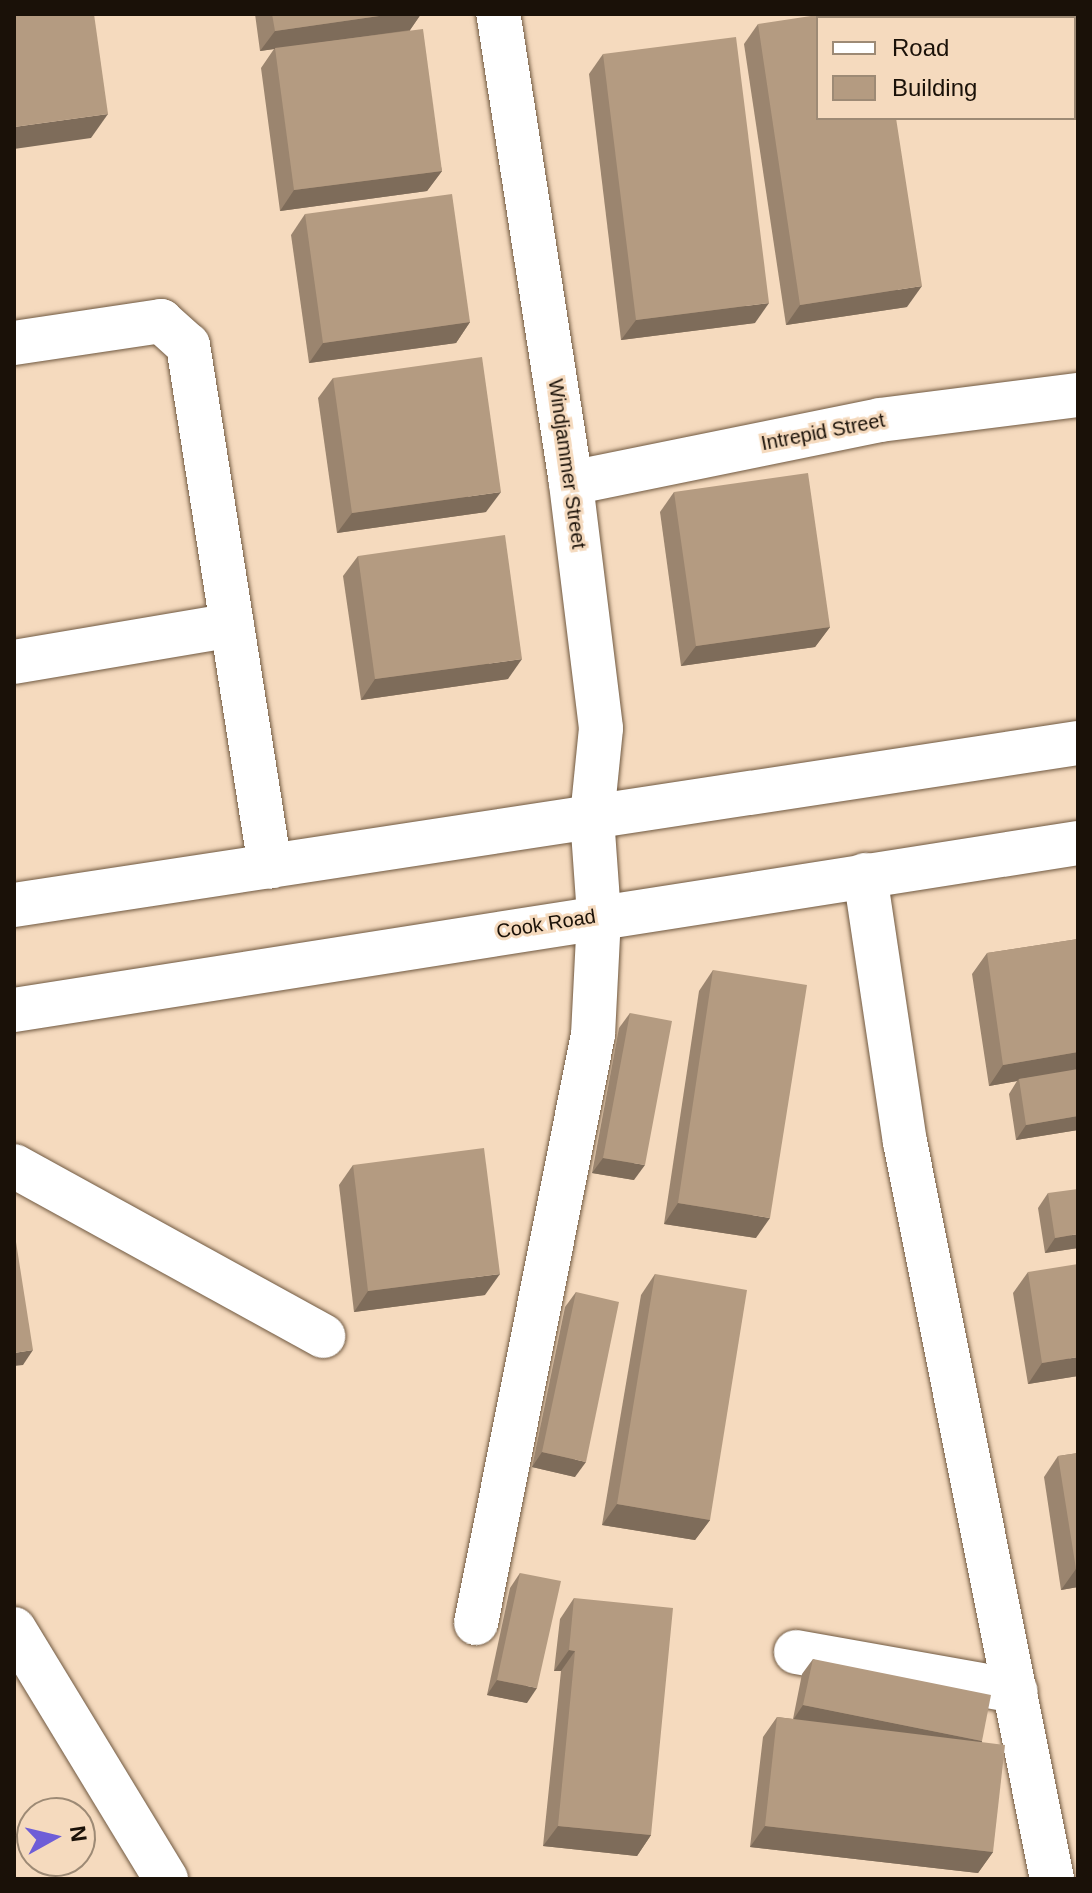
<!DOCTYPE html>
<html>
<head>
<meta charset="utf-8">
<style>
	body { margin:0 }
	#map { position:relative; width:1092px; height:1893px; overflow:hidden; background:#f5dabe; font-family:Arial,sans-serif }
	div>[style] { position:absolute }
	.roads { filter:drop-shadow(0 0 2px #705941) drop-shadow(0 0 2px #705941) }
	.minor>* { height:44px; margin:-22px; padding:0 22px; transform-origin:22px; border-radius:22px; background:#fff }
	.wall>* { inset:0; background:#9b856f }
	.shaded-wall>* { inset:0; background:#7e6c5a }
	.building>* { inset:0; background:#b49b81 }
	span { translate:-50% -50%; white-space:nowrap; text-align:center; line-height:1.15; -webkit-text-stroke:6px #f5dabe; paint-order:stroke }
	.street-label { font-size:20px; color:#1a1108 }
	.frame { position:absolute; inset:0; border:16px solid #1a1108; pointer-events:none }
	.legend { position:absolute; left:816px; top:16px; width:260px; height:104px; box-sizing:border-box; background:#f5dabe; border:2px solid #9d8a75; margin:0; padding:10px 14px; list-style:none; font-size:24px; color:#1a1108 }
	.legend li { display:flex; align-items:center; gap:16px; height:40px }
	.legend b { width:40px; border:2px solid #9d8a75 }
	.north { position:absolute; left:16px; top:1797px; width:80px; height:80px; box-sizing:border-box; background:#f5dabe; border:2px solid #9d8a75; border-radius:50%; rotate:82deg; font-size:22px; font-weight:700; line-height:32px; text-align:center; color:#1a1108 }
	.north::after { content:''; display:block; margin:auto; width:28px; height:36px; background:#6e5dd7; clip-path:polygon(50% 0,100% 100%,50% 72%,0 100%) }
</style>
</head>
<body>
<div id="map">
	<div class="roads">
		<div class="minor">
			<div style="left:14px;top:343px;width:149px;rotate:-8.5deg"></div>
			<div style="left:161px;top:321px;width:36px;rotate:42deg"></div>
			<div style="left:188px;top:345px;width:528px;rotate:81.07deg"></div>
			<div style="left:571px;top:483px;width:315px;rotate:-11.5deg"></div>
			<div style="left:880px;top:420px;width:200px;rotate:-7.2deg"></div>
			<div style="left:14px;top:662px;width:221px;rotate:-9.6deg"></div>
			<div style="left:865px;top:875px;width:270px;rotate:81.5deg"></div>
			<div style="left:905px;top:1142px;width:752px;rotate:78.72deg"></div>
			<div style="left:14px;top:905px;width:1076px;rotate:-8.66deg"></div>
			<div style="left:14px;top:1010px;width:1077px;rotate:-8.92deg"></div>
			<div style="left:14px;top:1166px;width:353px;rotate:28.8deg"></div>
			<div style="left:476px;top:1623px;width:600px;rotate:-78.75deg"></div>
			<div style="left:593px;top:1035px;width:120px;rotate:-87.1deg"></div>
			<div style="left:599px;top:915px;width:98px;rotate:-94.1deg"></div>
			<div style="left:592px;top:817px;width:89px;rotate:-84.2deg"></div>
			<div style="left:601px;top:728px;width:247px;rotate:-97deg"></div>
			<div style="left:571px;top:483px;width:475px;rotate:-98.8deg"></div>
			<div style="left:14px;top:1629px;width:293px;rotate:58.7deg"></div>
			<div style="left:796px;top:1652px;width:223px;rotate:10.1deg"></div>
		</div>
	</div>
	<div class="wall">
		<div style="clip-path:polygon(255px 14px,421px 14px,410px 30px,442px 171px,427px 191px,280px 211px,261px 68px,274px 49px,260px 51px)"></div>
		<div style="clip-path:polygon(758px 24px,907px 307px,786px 325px,744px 44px)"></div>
		<div style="clip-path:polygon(603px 54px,755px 323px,621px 340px,589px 74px)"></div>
		<div style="clip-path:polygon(305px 214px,470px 322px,456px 343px,309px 363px,291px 235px)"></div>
		<div style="clip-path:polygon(333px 378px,486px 512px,337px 533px,318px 398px)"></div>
		<div style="clip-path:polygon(674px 492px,830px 627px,815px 647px,681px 666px,660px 512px)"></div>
		<div style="clip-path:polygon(358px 556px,508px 679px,361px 700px,343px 576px)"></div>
		<div style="clip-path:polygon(1078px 939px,1078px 1130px,1016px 1140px,1009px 1094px,1017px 1081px,989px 1086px,972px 974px,987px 953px)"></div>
		<div style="clip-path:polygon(713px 970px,756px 1238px,664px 1224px,699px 991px)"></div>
		<div style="clip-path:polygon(630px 1013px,634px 1180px,592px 1173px,619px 1028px)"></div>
		<div style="clip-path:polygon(353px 1165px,485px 1295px,354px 1312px,339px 1185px)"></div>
		<div style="clip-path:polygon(1048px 1193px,1078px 1248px,1045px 1253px,1038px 1208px)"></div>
		<div style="clip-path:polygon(1028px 1272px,1078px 1376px,1028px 1384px,1013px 1293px)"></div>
		<div style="clip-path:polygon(655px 1274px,710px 1520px,695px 1540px,602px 1525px,641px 1295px)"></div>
		<div style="clip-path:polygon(576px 1292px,575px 1477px,532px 1467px,565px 1307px)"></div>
		<div style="clip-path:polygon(1078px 1453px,1078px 1587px,1061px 1590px,1044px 1477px,1058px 1456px)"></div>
		<div style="clip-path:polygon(520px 1573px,527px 1703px,487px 1695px,510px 1588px)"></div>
		<div style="clip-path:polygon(574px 1598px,651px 1835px,637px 1856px,543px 1846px,561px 1671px,554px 1671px,560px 1619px)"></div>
		<div style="clip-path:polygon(813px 1659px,982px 1741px,993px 1852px,978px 1873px,750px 1847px,763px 1737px,777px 1717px,793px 1719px,802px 1674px)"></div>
	</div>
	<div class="shaded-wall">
		<div style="clip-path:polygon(393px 14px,421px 14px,410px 30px,260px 51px,275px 31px)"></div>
		<div style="clip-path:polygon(108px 114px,91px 138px,14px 149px,14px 127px)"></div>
		<div style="clip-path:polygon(442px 171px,427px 191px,280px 211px,294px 190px)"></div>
		<div style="clip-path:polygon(922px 286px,907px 307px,786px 325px,800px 305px)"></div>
		<div style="clip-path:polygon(769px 303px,755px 323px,621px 340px,636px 320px)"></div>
		<div style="clip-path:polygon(470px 322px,456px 343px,309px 363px,323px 343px)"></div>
		<div style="clip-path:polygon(501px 492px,486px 512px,337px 533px,352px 513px)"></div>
		<div style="clip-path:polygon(830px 627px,815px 647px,681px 666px,696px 646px)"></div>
		<div style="clip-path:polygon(522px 659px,508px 679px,361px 700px,375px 679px)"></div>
		<div style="clip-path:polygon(1078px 1052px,1078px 1071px,1019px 1079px,1017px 1081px,989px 1086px,1003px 1065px)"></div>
		<div style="clip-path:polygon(1078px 1116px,1078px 1130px,1016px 1140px,1026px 1125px)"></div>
		<div style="clip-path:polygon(603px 1158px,645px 1165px,634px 1180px,592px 1173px)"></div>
		<div style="clip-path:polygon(678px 1203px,770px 1218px,756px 1238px,664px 1224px)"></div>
		<div style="clip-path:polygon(1078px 1234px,1078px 1248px,1045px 1253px,1055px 1238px)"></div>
		<div style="clip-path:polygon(500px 1274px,485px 1295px,354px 1312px,368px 1291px)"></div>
		<div style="clip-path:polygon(33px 1350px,23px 1365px,14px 1366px,14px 1353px)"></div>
		<div style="clip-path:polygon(1078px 1357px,1078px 1376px,1028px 1384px,1042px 1363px)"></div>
		<div style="clip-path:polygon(542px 1452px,586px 1462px,575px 1477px,532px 1467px)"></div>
		<div style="clip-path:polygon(617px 1504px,710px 1520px,695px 1540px,602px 1525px)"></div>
		<div style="clip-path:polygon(1076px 1569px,1078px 1569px,1078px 1587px,1061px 1590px)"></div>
		<div style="clip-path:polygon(569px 1650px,575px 1651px,561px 1671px,554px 1671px)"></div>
		<div style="clip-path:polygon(497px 1680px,537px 1688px,527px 1703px,487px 1695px)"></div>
		<div style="clip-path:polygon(803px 1705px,982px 1741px,971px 1756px,793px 1720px)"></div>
		<div style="clip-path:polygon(558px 1826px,651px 1835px,637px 1856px,543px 1846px)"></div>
		<div style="clip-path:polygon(765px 1826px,993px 1852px,978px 1873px,750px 1847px)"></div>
	</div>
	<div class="building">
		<div style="clip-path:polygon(14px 14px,94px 14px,108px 114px,14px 127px)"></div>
		<div style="clip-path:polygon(272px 14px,393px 14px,275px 31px)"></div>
		<div style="clip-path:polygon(824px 14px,881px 14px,881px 18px,818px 18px,818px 118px,896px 118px,922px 286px,800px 305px,758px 24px)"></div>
		<div style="clip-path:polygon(423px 29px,442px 171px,294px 190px,275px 48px)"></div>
		<div style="clip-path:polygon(736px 37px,769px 303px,636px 320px,603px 54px)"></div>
		<div style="clip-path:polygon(452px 194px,470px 322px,323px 343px,305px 214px)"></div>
		<div style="clip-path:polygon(482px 357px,501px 492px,352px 513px,333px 378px)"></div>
		<div style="clip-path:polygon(808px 473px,830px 627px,696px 646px,674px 492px)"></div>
		<div style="clip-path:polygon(505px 535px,522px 659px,375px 679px,358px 556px)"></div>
		<div style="clip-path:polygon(1078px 939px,1078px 1052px,1003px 1065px,987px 953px)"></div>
		<div style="clip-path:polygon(713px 970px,807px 985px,770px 1218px,678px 1203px)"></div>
		<div style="clip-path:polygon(630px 1013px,672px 1021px,645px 1165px,603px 1158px)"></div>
		<div style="clip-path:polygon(1078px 1069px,1078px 1116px,1026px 1125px,1019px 1079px)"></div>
		<div style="clip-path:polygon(484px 1148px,500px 1274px,368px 1291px,353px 1165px)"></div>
		<div style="clip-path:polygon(1078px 1189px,1078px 1234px,1055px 1238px,1048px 1193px)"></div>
		<div style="clip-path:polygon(16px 1242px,33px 1350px,14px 1353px,14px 1243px)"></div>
		<div style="clip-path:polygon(1078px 1264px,1078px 1357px,1042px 1363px,1028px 1272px)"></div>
		<div style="clip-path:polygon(655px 1274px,747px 1290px,710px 1520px,617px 1504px)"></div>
		<div style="clip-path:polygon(576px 1292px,619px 1302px,586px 1462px,542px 1452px)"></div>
		<div style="clip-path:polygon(1078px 1453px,1078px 1569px,1076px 1569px,1058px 1456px)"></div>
		<div style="clip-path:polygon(520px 1573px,561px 1581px,537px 1688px,497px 1680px)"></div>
		<div style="clip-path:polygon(574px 1598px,673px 1608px,651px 1835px,558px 1826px,575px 1651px,569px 1650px)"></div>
		<div style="clip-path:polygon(813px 1659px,991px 1695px,982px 1741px,803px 1705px)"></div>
		<div style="clip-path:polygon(777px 1717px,1005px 1745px,993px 1852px,765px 1826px)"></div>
	</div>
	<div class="street-label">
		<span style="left:823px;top:432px;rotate:-11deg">Intrepid Street</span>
		<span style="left:567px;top:464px;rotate:82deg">Windjammer Street</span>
		<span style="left:546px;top:924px;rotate:-9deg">Cook Road</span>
	</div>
	<div class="frame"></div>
	<ul class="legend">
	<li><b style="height:10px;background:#fff"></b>Road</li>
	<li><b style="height:22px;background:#b49b81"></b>Building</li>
	</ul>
	<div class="north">N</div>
</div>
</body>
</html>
